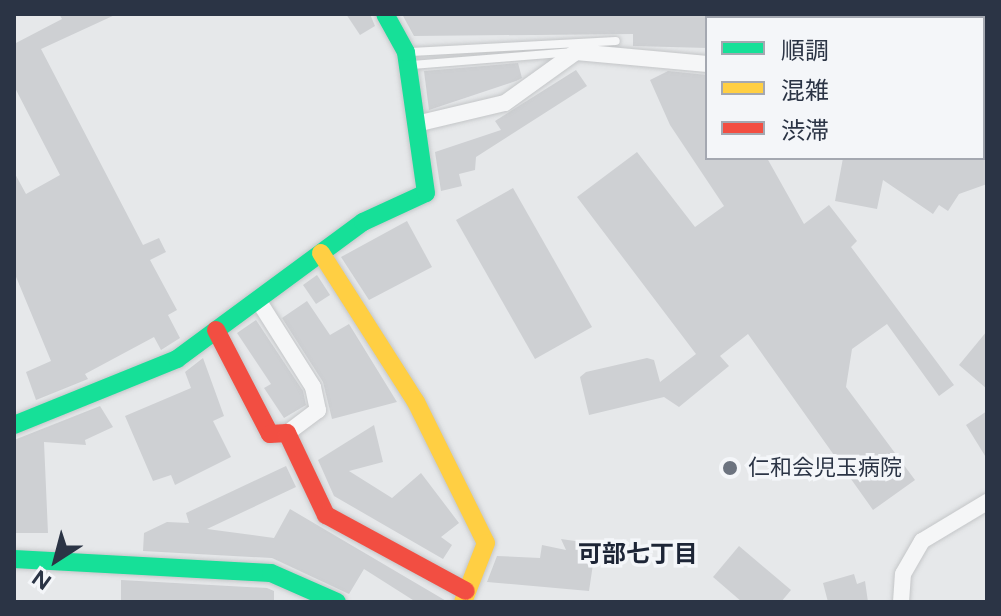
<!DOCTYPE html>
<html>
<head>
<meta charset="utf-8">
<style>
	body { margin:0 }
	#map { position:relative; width:1001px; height:616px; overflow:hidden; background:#e6e8ea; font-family:Figtree,"Noto Sans JP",sans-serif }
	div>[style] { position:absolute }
	.building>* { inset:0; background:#ced0d3 }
	.roads { filter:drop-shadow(0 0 2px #c4c6c8) drop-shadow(0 0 2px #c4c6c8) }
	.lane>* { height:8px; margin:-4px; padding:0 4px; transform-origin:4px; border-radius:4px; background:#f5f6f7 }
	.street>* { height:16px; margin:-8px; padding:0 8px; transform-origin:8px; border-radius:8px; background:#f5f6f7 }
	.fast>* { height:18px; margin:-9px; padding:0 9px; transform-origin:9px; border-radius:9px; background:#16e098 }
	.slow>* { height:18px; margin:-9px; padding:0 9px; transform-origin:9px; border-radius:9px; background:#ffcf43 }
	.jam>* { height:18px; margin:-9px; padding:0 9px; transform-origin:9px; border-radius:9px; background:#f24e42 }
	.dots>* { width:22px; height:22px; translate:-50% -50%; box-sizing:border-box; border:4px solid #f4f6f9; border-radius:50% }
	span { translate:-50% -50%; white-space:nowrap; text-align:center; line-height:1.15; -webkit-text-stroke:7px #f4f6f9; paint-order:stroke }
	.poi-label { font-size:22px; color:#2b3445 }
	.left { translate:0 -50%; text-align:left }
	.neighbourhood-label { font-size:24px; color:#1d2536; font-weight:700 }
	.frame { position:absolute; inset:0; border:16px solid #2b3445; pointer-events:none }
	.legend { position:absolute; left:705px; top:16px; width:280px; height:144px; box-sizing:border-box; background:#f4f6f9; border:2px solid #a4a8b1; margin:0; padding:10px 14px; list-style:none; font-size:24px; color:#2b3445 }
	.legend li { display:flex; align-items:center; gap:16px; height:40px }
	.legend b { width:40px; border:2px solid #a4a8b1 }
	.north { position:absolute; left:16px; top:520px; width:80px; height:80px; -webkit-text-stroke:6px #f4f6f9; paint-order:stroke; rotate:216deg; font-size:22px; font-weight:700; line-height:32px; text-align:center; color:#2b3445 }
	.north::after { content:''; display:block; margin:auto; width:28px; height:36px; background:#2b3445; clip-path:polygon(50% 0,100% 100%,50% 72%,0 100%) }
</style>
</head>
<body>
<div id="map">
	<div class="building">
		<div style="clip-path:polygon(59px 14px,117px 14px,41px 49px,143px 245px,159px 238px,166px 252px,150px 260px,177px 310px,168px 315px,180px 338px,161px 350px,154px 337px,85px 374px,88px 379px,36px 400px,26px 372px,51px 361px,14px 272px,14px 172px,26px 194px,60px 175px,14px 86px,14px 44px,62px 19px)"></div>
		<div style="clip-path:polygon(346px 14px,370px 14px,375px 26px,360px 35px)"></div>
		<div style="clip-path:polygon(402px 14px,707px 14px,707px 48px,633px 46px,633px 34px,414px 36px)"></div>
		<div style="clip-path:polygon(518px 63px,522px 78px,516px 81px,429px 110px,424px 71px)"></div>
		<div style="clip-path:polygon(576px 70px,587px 86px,476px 157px,475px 170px,459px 174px,462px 186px,441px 191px,435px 152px,501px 130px,495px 121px)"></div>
		<div style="clip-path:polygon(668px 71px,707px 75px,707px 158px,767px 158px,804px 224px,829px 205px,857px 241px,851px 247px,954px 385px,939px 396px,887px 324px,852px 349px,846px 387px,915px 480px,873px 510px,748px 334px,720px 356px,729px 366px,679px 407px,664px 397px,589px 415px,580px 377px,586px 372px,647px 358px,654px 360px,660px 382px,696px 354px,577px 197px,637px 152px,695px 227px,724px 206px,670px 125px,650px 80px)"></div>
		<div style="clip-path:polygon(843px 158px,987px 158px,987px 184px,959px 194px,948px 211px,939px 205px,933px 214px,883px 180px,877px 209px,835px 201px)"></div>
		<div style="clip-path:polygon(513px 188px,592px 327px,535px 359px,456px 220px)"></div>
		<div style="clip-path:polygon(407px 221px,432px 267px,369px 300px,341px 257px)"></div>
		<div style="clip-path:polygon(317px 275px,330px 295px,316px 304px,303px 285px)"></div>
		<div style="clip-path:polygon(307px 301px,330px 335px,349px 324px,397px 402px,332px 419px,323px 382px,282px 318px)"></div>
		<div style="clip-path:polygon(256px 320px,303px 391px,306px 405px,284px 418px,264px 388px,271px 384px,237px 333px)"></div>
		<div style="clip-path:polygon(987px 331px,987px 389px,959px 365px)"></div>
		<div style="clip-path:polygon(203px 358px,224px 416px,213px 421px,231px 457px,175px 485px,171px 475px,153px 481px,125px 416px,191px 388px,185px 372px)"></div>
		<div style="clip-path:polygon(100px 406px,113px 427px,85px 440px,86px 445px,44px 442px,48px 533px,14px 533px,14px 440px)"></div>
		<div style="clip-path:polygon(987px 411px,987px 459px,966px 425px)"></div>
		<div style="clip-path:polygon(374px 425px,383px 462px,349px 471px,392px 498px,421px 473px,459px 523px,441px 537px,452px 545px,443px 559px,334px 496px,318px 460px)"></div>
		<div style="clip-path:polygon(286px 466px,296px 487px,207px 529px,274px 538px,290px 509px,448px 602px,416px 602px,364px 569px,349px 594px,272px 558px,143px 551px,144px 533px,167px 522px,189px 523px,186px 513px)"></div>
		<div style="clip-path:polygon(561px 539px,596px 544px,589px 591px,487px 582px,497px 556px,540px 558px,542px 545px,566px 550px)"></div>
		<div style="clip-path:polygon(739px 546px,791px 590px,781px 602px,742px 602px,713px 577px)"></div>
		<div style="clip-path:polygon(854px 574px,857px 584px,865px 581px,868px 602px,828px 602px,823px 583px)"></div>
		<div style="clip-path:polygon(121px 580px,267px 588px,274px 591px,274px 602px,121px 602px)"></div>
	</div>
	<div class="roads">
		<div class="lane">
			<div style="left:411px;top:52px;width:205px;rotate:-3.1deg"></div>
			<div style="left:412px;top:65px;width:162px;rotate:-4.6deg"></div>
		</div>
		<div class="street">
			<div style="left:983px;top:63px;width:6px;rotate:-45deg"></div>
			<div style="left:416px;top:124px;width:91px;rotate:-13.3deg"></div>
			<div style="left:505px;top:103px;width:87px;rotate:-35.7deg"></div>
			<div style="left:576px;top:52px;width:132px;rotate:5.2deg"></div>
			<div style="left:258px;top:300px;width:103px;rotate:57.7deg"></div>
			<div style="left:313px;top:387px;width:24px;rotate:78deg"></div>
			<div style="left:318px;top:410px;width:39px;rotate:143deg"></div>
			<div style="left:901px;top:602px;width:28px;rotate:-86deg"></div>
			<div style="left:903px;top:574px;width:38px;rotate:-60deg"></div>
			<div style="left:922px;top:541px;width:76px;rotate:-31deg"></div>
		</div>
		<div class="fast">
			<div style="left:14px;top:425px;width:176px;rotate:-22deg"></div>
			<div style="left:177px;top:359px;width:231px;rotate:-36.4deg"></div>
			<div style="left:363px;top:222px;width:69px;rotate:-24.7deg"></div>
			<div style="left:426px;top:193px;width:142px;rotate:-98.1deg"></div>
			<div style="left:406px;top:52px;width:43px;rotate:-118.9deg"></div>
			<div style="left:14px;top:559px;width:257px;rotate:3.1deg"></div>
			<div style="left:271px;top:573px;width:72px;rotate:23.7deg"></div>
		</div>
		<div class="slow">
			<div style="left:321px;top:253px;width:177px;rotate:57.5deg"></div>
			<div style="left:416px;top:402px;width:157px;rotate:63.6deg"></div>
			<div style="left:486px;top:543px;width:63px;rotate:111.3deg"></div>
		</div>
		<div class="jam">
			<div style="left:216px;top:330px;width:117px;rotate:62.6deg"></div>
			<div style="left:270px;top:434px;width:17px;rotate:-3deg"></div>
			<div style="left:287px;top:433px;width:91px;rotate:64.6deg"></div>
			<div style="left:326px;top:515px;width:159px;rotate:28.5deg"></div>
		</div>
	</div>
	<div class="dots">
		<div style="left:730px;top:468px;background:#6c737f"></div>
	</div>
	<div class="poi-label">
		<span class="left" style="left:748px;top:468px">仁和会児玉病院</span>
	</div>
	<div class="neighbourhood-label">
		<span style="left:638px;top:554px">可部七丁目</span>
	</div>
	<div class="frame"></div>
	<ul class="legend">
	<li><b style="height:10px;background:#16e098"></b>順調</li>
	<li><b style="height:10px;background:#ffcf43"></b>混雑</li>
	<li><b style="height:10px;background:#f24e42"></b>渋滞</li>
	</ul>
	<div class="north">N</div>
</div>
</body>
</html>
